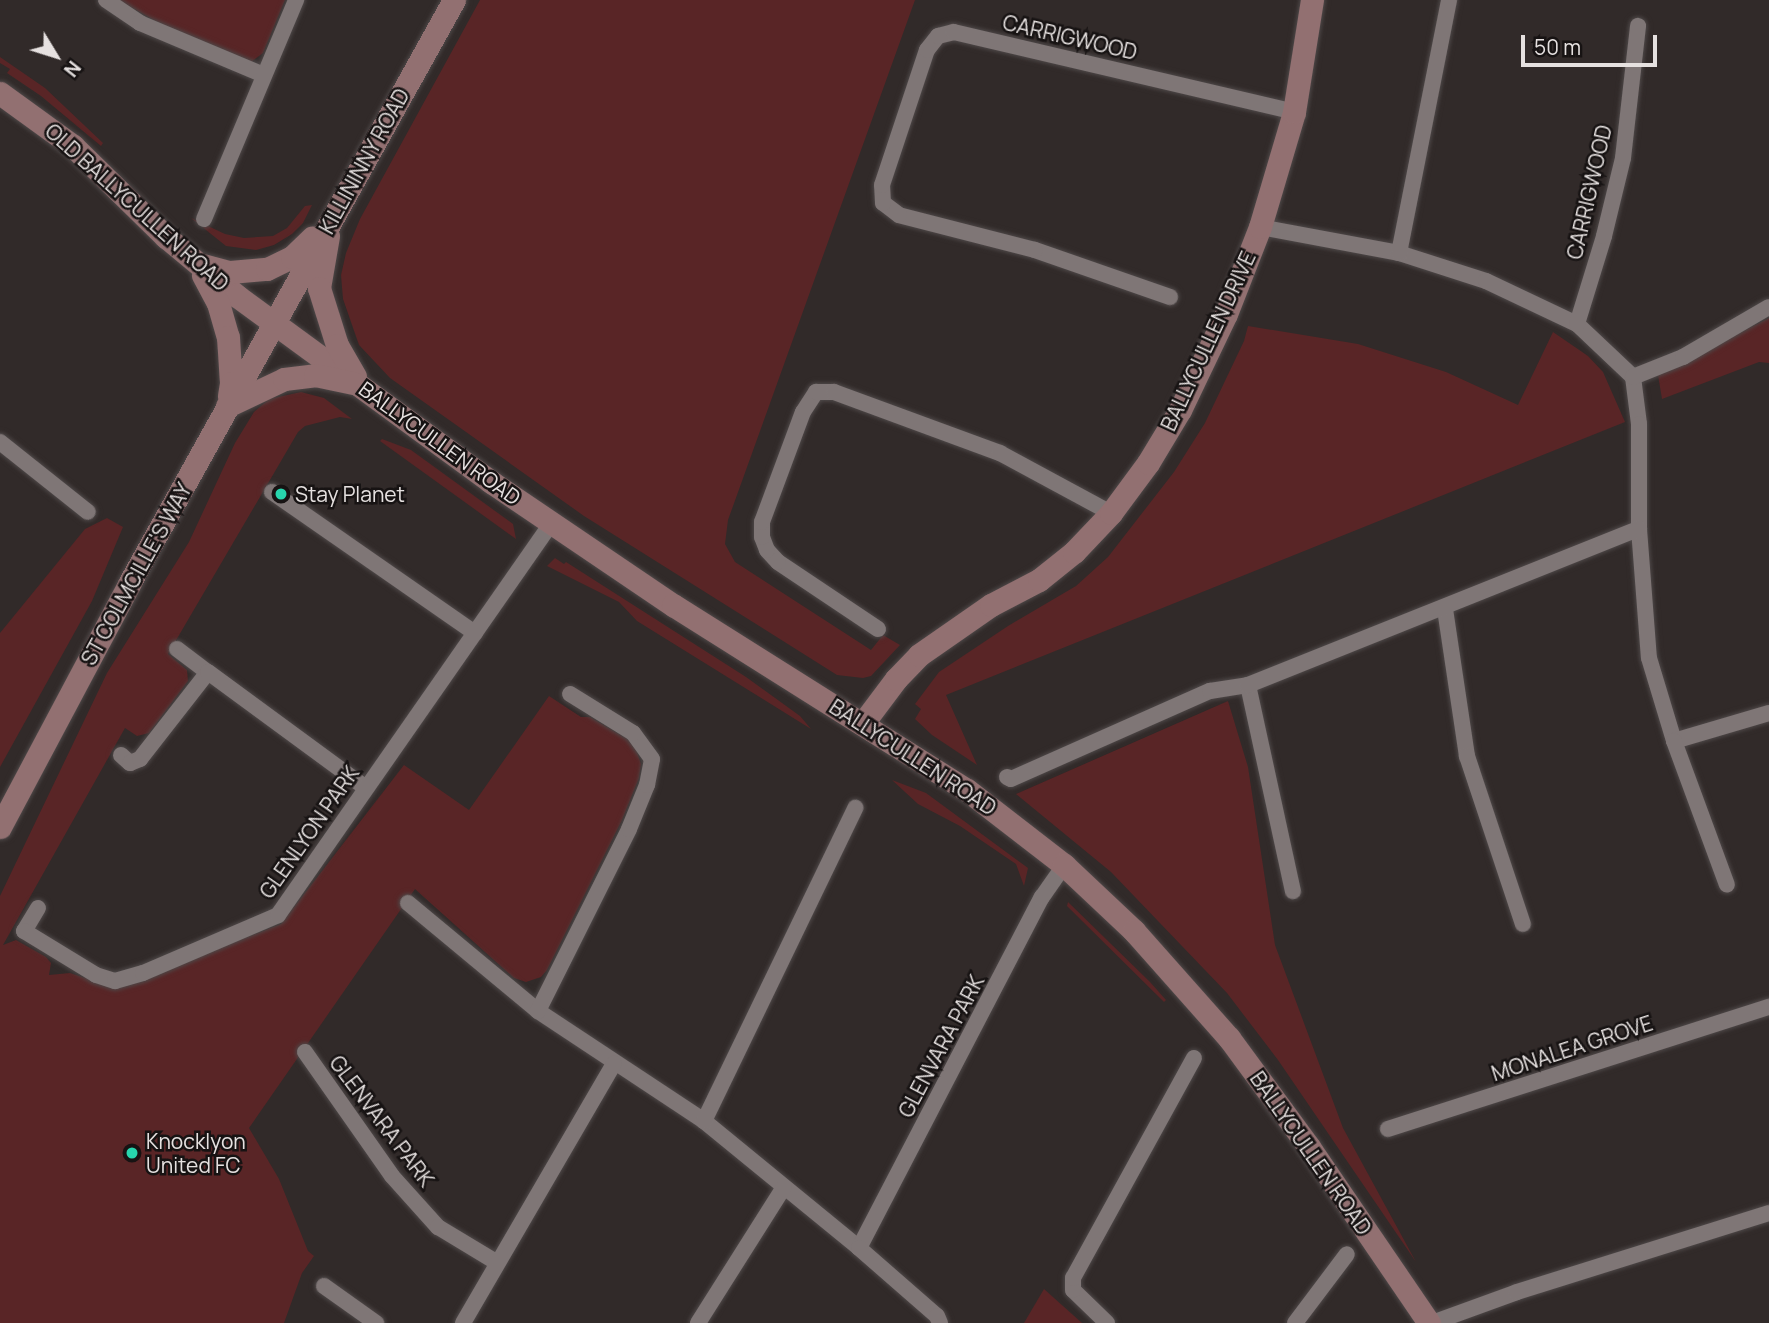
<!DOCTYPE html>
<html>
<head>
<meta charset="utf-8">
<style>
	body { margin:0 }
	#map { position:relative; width:1769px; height:1323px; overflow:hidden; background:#312a29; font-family:Manrope,sans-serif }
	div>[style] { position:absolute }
	.green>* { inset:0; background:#592526 }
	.roads { filter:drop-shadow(0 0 2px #4e4848) drop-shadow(0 0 2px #4e4848) }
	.street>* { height:16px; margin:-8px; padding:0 8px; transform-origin:8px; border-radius:8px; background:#7f7676 }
	.secondary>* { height:23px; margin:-11.5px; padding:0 11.5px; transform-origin:11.5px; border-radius:11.5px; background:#927071 }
	.dots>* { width:19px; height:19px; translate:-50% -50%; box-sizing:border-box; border:4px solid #171313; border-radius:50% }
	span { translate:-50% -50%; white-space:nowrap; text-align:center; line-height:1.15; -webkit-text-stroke:5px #171313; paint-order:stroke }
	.street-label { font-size:21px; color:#e6e1e0 }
	.poi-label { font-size:21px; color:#e6e1e0 }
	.left { translate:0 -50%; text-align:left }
	.north { position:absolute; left:21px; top:21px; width:70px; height:70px; -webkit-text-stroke:5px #171313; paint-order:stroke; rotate:128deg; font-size:19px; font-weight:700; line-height:28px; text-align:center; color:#e6e1e0 }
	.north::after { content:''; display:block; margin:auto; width:24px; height:32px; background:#e6e1e0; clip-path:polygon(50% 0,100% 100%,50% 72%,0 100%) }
	.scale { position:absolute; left:1521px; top:35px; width:136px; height:32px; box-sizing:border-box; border:4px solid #e6e1e0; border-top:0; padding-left:9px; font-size:21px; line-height:24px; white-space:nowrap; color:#e6e1e0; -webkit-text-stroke:5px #171313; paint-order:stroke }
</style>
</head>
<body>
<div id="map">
	<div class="green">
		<div style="clip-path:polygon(119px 0,285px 0,263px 53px,251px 62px,180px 35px)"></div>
		<div style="clip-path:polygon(480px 0,915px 0,728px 520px,725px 544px,735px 562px,871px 650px,883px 635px,900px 645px,871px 676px,863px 678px,837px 675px,584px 516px,390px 378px,359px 345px,343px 299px,341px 275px,346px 253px,360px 219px)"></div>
		<div style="clip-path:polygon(0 57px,45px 88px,103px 143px,101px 146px,41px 96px,7px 73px,10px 69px,0 63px)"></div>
		<div style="clip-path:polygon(312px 205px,303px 223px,292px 234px,274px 245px,256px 250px,226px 246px,191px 218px,225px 234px,244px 238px,273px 236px,287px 228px,305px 206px)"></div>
		<div style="clip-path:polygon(1769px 318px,1769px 363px,1759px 362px,1662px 399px,1658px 375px)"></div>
		<div style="clip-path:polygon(1248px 326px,1358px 344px,1446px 372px,1518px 405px,1553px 332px,1588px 356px,1603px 372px,1625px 422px,946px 695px,977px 765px,932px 735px,915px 719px,921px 709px,915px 704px,939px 672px,1008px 626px,1076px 586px,1108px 557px,1174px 472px,1205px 423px,1244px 341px)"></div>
		<div style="clip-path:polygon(301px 392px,324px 398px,352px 419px,340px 417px,305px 426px,298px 432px,168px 654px,187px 670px,188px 681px,149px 733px,137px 736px,125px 728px,3px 945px,16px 940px,46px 957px,51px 963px,49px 975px,70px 973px,107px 985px,128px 983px,281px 924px,404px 765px,469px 810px,549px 696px,581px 717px,590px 717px,634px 743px,641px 764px,639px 778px,622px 820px,547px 970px,541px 977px,526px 982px,514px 978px,415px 889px,249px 1128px,279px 1179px,308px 1251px,314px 1256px,302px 1273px,284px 1323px,0 1323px,0 896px,107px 673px,189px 542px,235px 443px,254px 412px,269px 399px)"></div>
		<div style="clip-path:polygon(382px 439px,411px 450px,513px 524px,516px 539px,380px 441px)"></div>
		<div style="clip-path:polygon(107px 518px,123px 527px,92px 601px,0 767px,0 633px,85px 529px)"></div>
		<div style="clip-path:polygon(555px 558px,564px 564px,566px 562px,746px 677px,800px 716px,811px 729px,637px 621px,619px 602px,547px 566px)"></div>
		<div style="clip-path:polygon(1228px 701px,1248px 767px,1275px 945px,1343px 1128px,1416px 1262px,1278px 1060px,1227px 993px,1111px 872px,1016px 794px)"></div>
		<div style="clip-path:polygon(892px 780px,926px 793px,1028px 868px,1024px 886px,1016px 864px,960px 826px,918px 804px)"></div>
		<div style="clip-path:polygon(1068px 902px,1150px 982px,1166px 1000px,1164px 1002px,1067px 906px)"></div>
		<div style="clip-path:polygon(1044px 1289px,1082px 1323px,1024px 1323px)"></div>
	</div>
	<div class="roads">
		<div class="street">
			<div style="left:106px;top:0;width:41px;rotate:34.1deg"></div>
			<div style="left:140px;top:23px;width:134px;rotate:22.8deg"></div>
			<div style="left:204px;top:219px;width:238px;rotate:-67.2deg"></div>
			<div style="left:1260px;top:227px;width:141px;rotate:10.6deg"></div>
			<div style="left:1399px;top:253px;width:91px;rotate:17.8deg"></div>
			<div style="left:1486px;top:281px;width:101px;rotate:25.3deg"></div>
			<div style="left:1577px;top:324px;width:77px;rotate:43.4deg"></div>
			<div style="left:1399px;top:253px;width:258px;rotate:-78.8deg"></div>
			<div style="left:1170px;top:297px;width:143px;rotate:-160.8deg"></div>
			<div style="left:1035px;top:250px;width:140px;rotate:-165.6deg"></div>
			<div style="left:899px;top:215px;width:20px;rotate:-143deg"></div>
			<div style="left:883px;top:203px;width:18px;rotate:-93deg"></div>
			<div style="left:882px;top:185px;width:142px;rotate:-71.6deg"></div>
			<div style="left:927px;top:50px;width:18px;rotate:-52deg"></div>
			<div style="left:938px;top:36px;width:16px;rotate:-14deg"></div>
			<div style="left:954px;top:32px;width:349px;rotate:13.2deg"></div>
			<div style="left:1577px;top:324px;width:92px;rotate:-72.9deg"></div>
			<div style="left:1604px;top:236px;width:80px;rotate:-76.3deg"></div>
			<div style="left:1623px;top:158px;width:133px;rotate:-83.5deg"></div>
			<div style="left:1633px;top:377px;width:47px;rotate:82.7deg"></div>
			<div style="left:1639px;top:424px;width:105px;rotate:90deg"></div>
			<div style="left:1639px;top:529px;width:129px;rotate:85.6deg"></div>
			<div style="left:1649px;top:658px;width:87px;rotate:73.2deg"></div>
			<div style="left:1674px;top:741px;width:99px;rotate:-16.4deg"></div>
			<div style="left:1633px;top:377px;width:54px;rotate:-21.8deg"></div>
			<div style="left:1683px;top:357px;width:99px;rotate:-30.2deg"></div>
			<div style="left:0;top:442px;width:112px;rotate:38.5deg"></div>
			<div style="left:272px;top:492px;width:247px;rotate:34.8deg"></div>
			<div style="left:1445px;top:609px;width:149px;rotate:81.5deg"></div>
			<div style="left:1467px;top:756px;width:177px;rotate:71.6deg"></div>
			<div style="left:878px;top:629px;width:120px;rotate:-146.2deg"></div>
			<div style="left:778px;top:562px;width:16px;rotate:-133deg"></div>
			<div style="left:767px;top:550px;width:14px;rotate:-111deg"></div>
			<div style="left:762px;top:537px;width:15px;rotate:-90deg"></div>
			<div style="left:762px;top:522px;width:117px;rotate:-69.6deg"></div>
			<div style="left:803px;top:412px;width:24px;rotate:-57deg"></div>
			<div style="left:816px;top:392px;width:18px"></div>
			<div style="left:834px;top:392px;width:177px;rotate:20.2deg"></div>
			<div style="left:1000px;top:453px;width:126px;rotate:28.4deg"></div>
			<div style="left:177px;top:649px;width:39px;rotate:37deg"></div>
			<div style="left:1248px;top:685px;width:211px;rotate:77.7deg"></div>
			<div style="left:1674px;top:741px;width:153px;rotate:69.8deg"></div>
			<div style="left:121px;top:755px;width:12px;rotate:42deg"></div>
			<div style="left:130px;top:763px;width:11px;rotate:-22deg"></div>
			<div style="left:140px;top:759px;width:110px;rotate:-52deg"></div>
			<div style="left:208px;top:672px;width:196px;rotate:36.3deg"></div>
			<div style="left:1007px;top:777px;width:4px;rotate:27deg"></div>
			<div style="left:1011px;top:779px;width:218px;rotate:-23.9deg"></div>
			<div style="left:1210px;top:691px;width:38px;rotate:-9deg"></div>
			<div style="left:1248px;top:685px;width:421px;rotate:-21.8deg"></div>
			<div style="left:408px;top:903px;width:169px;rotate:39.7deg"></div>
			<div style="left:538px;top:1011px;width:199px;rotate:33.5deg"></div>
			<div style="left:704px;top:1121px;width:200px;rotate:39.3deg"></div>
			<div style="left:859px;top:1248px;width:396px;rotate:-62.5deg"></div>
			<div style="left:1042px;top:897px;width:39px;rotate:-55deg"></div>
			<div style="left:38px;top:908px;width:27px;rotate:121deg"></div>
			<div style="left:24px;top:931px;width:84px;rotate:31.4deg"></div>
			<div style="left:96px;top:975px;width:20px;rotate:18deg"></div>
			<div style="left:115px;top:981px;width:29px;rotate:-16deg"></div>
			<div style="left:143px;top:973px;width:147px;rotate:-23.2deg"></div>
			<div style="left:278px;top:915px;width:477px;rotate:-55.1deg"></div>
			<div style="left:538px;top:1011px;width:203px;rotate:-63.4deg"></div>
			<div style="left:629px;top:829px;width:48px;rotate:-67.8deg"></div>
			<div style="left:647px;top:785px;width:26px;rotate:-79deg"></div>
			<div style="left:652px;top:759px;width:32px;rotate:-126deg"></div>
			<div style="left:633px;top:733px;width:74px;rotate:-148.2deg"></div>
			<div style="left:305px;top:1052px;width:151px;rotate:54.9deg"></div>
			<div style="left:392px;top:1176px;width:69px;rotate:48deg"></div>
			<div style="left:438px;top:1227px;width:68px;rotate:31.1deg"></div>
			<div style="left:704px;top:1121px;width:348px;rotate:-64.2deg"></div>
			<div style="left:1388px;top:1129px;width:400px;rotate:-17.8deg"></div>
			<div style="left:859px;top:1248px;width:103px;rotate:41.1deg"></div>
			<div style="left:937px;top:1316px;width:8px;rotate:67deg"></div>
			<div style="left:324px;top:1286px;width:64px;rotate:35.4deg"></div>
			<div style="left:463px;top:1323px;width:300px;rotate:-59.8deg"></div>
			<div style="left:698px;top:1323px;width:161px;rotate:-57.7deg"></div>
			<div style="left:1107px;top:1323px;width:47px;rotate:-135.9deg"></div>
			<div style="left:1073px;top:1290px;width:12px;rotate:-90deg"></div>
			<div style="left:1073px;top:1278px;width:251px;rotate:-61.2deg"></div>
			<div style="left:1295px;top:1323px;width:86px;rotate:-53deg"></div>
			<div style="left:1432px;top:1323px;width:90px;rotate:-20deg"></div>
			<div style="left:1517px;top:1292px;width:264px;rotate:-17.4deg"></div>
		</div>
		<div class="secondary">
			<div style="left:0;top:93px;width:90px;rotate:36deg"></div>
			<div style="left:73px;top:146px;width:130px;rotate:44.4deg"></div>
			<div style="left:166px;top:237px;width:92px;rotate:39.7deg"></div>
			<div style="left:237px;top:296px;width:315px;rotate:36.2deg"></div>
			<div style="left:491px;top:482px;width:220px;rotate:34.1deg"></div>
			<div style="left:673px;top:605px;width:347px;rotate:32.2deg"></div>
			<div style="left:967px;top:790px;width:123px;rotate:37.7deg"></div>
			<div style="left:1064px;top:865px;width:96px;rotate:43.3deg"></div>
			<div style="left:1134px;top:931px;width:143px;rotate:48.4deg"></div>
			<div style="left:1229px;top:1038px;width:135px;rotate:53.7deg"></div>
			<div style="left:1309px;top:1147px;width:213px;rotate:55.7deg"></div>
			<div style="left:328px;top:236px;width:53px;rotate:99.8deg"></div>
			<div style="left:319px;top:288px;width:60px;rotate:72.5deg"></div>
			<div style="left:337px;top:345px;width:36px;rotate:60deg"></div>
			<div style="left:203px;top:265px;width:28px;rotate:15deg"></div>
			<div style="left:230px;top:272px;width:37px;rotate:-5deg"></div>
			<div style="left:267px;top:269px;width:28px;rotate:-26deg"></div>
			<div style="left:292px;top:257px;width:28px;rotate:-44deg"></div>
			<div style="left:203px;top:275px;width:32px;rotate:62deg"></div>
			<div style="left:218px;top:303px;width:35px;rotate:74deg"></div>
			<div style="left:228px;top:337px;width:46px;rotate:86.3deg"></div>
			<div style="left:231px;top:383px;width:13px;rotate:99deg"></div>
			<div style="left:227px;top:406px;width:63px;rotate:-25.3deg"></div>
			<div style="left:284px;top:379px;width:31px;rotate:-7deg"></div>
			<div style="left:315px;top:375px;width:39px;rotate:12deg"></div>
			<div style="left:863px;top:723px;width:55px;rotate:-53.1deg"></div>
			<div style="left:896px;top:679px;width:33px;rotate:-46deg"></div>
			<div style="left:919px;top:655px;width:88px;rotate:-34.8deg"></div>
			<div style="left:991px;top:605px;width:54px;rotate:-27.5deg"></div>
			<div style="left:1039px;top:580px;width:45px;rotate:-38.7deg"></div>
			<div style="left:1074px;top:552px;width:54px;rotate:-46.5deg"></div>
			<div style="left:1111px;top:513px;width:62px;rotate:-53.5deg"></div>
			<div style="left:1148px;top:463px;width:62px;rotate:-58.9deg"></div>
			<div style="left:1180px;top:410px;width:106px;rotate:-64.4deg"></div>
			<div style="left:1226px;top:314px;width:93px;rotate:-68.7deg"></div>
			<div style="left:1260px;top:227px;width:120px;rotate:-73.5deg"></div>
			<div style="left:1294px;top:112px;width:113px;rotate:-80.9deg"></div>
			<div style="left:0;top:827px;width:277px;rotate:-62deg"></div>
			<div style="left:130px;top:582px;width:666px;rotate:-60.9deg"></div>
		</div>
	</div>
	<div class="dots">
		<div style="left:281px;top:494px;background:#27d5ad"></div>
		<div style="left:132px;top:1153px;background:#27d5ad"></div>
	</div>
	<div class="street-label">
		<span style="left:1070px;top:37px;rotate:13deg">CARRIGWOOD</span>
		<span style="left:364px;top:161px;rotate:-61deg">KILLININNY ROAD</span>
		<span style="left:1589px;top:192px;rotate:-77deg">CARRIGWOOD</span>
		<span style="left:137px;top:207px;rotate:42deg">OLD BALLYCULLEN ROAD</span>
		<span style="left:1208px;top:341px;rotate:-65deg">BALLYCULLEN DRIVE</span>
		<span style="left:440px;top:443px;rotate:36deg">BALLYCULLEN ROAD</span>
		<span style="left:136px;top:574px;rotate:-61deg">ST COLMCILLE'S WAY</span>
		<span style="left:913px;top:757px;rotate:33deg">BALLYCULLEN ROAD</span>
		<span style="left:309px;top:832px;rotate:-55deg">GLENLYON PARK</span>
		<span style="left:941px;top:1046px;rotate:-62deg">GLENVARA PARK</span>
		<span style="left:1572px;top:1048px;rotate:-18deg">MONALEA GROVE</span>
		<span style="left:382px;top:1121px;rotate:53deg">GLENVARA PARK</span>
		<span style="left:1311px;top:1153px;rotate:55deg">BALLYCULLEN ROAD</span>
	</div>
	<div class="poi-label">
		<span class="left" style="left:295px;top:494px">Stay Planet</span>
		<span class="left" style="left:146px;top:1153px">Knocklyon<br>United FC</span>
	</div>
	<div class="north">N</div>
	<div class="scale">50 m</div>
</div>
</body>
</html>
